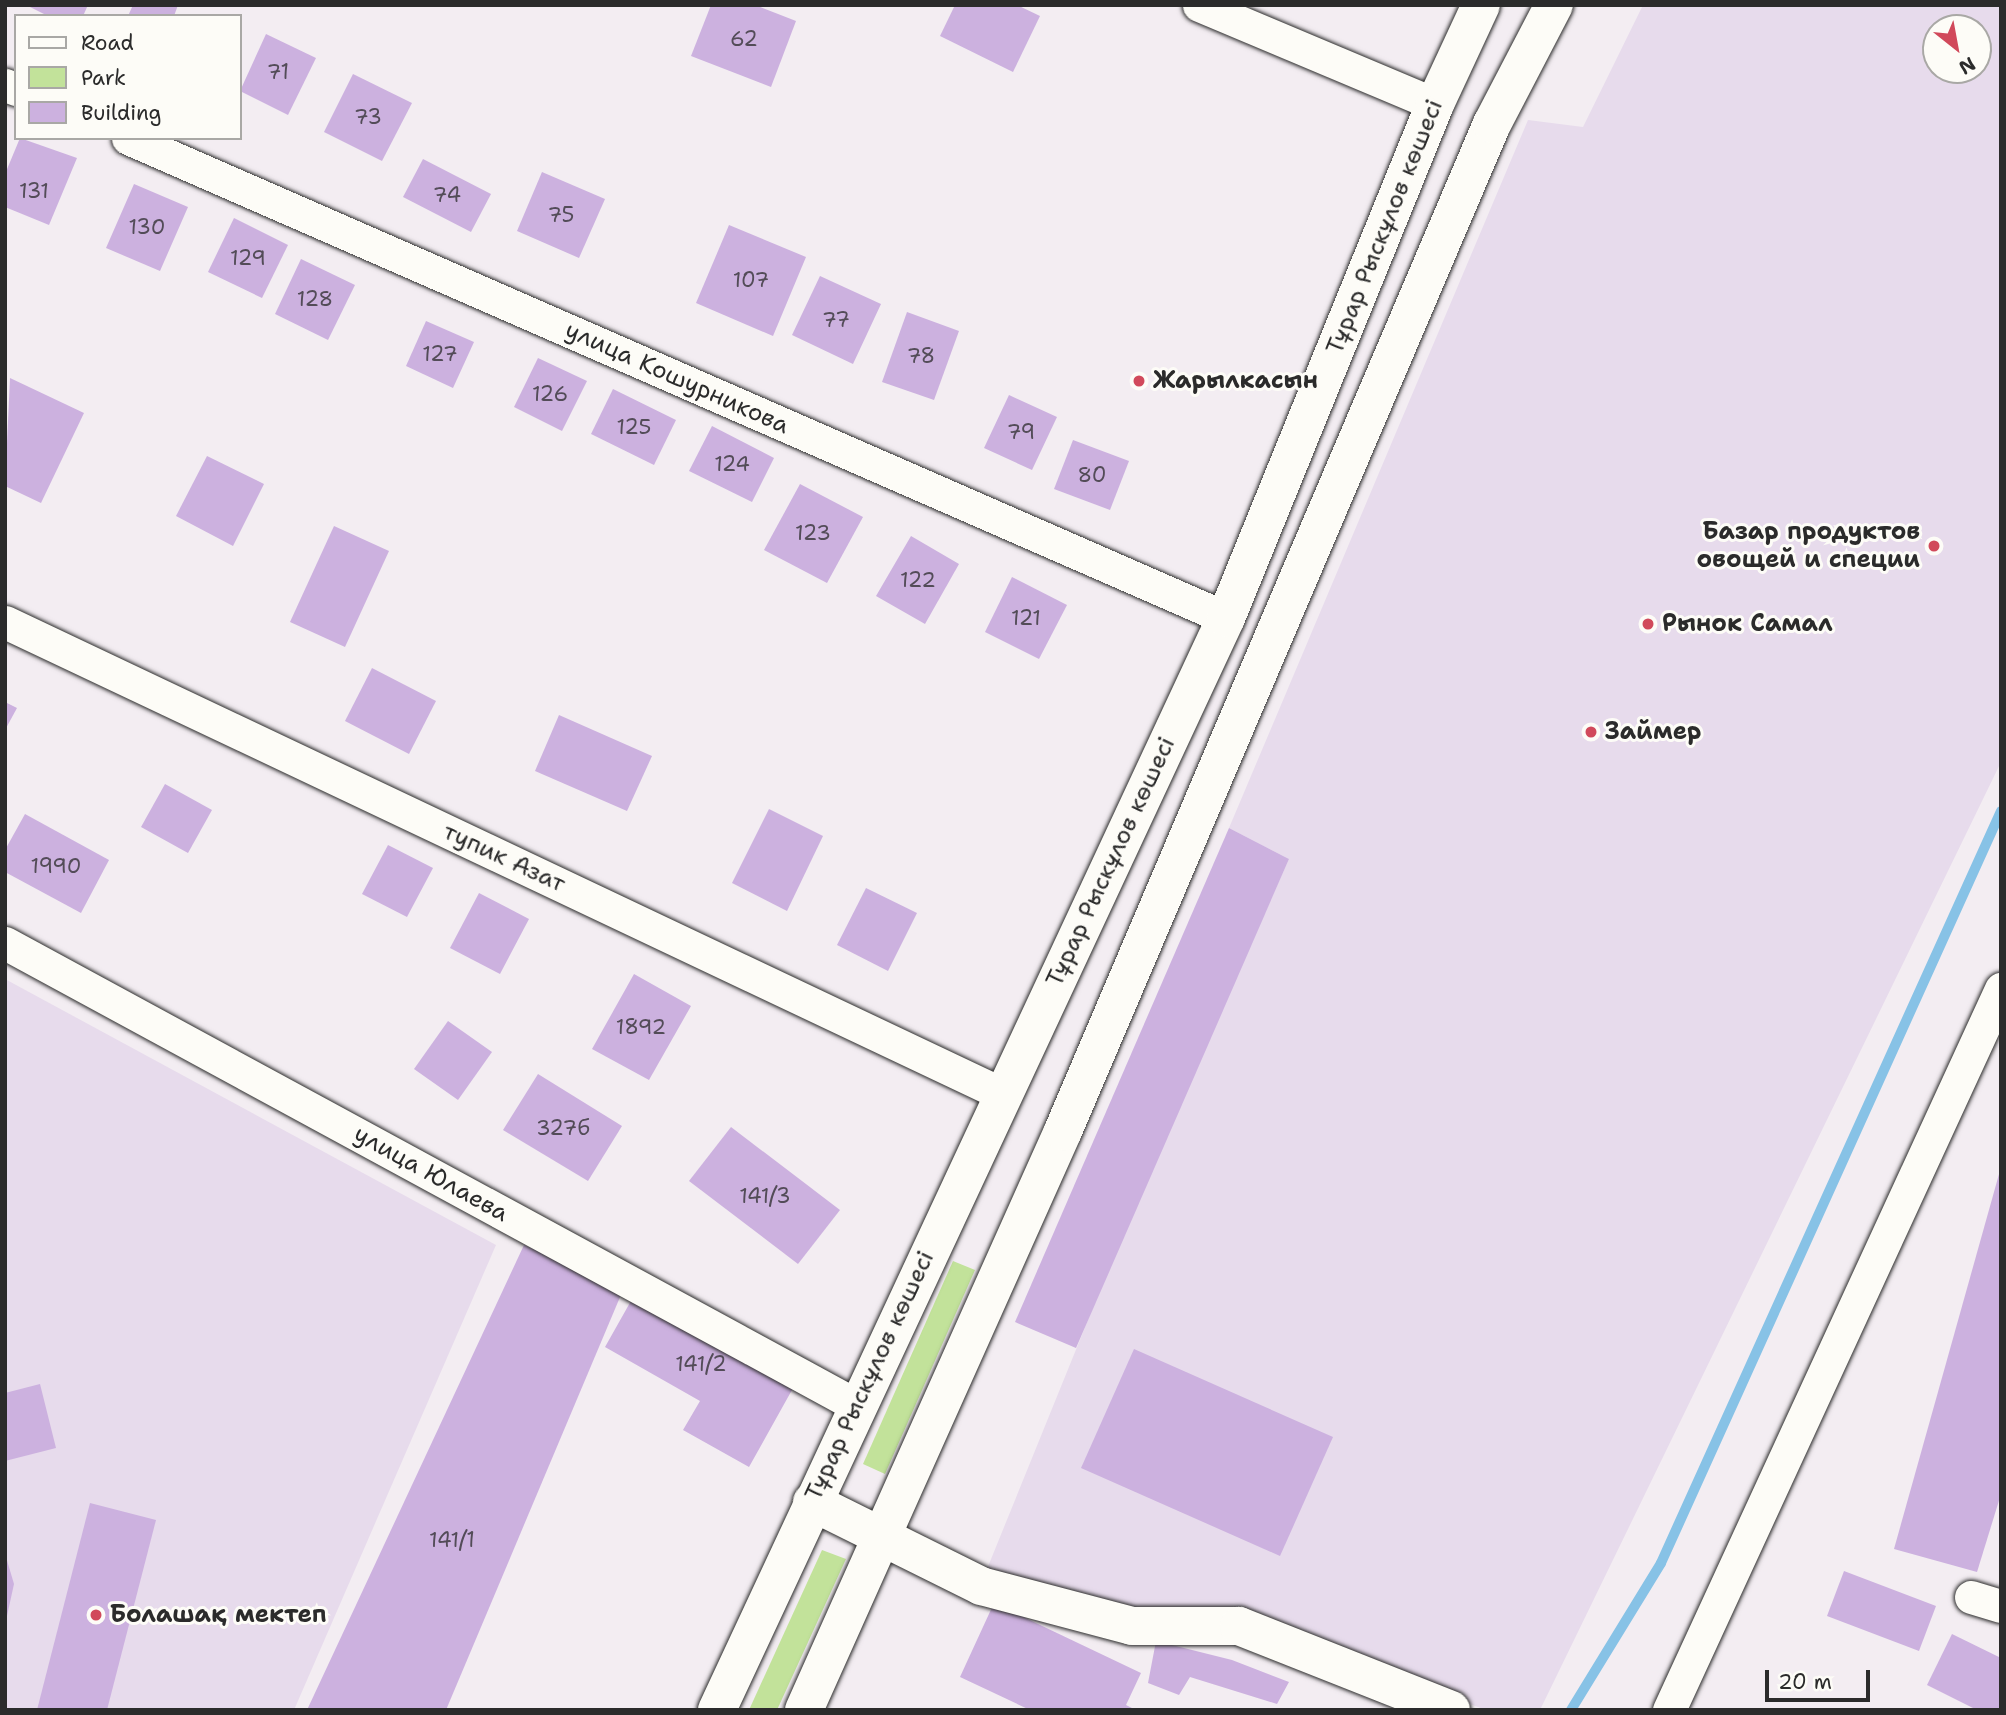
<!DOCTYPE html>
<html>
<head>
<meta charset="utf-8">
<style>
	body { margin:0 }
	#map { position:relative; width:2006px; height:1715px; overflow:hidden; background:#f3edf2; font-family:"Shantell Sans",sans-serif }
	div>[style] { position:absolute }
	.built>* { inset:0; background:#e7dbec }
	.green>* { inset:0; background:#c2e29a }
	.stream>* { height:10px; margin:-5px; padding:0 5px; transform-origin:5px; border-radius:5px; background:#87c2e6 }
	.building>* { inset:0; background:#ccb1df }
	.roads { filter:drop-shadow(0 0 2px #2b2b2b) drop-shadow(0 0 2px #2b2b2b) }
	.minor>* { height:33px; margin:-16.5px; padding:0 16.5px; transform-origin:16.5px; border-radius:16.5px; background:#fdfcf7 }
	.tertiary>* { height:38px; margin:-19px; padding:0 19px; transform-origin:19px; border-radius:19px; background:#fdfcf7 }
	.primary>* { height:38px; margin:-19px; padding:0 19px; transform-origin:19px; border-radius:19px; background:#fdfcf7 }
	.dots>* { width:19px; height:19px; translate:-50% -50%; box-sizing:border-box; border:4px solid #fdfcf7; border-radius:50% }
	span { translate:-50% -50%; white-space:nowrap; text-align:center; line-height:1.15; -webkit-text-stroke:6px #fdfcf7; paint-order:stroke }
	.number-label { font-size:21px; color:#534c58 }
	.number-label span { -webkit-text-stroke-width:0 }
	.street-label { font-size:24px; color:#2b2b2b }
	.poi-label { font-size:24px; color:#2b2b2b; font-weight:700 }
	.left { translate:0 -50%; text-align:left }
	.right { translate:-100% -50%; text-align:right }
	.frame { position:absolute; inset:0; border:7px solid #2b2b2b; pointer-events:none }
	.legend { position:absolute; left:14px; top:14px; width:228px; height:126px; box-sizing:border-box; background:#fdfcf7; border:2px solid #a9a8a5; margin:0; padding:9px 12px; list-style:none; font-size:21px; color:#2b2b2b }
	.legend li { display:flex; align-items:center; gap:14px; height:35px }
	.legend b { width:35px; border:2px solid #a9a8a5 }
	.north { position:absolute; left:1922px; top:14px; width:70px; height:70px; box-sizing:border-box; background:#fdfcf7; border:2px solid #a9a8a5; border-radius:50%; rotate:149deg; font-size:19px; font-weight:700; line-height:28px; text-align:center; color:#2b2b2b }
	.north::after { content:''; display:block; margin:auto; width:24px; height:32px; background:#d1495b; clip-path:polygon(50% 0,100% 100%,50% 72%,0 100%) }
	.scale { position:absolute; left:1765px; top:1670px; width:105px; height:32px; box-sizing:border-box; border:4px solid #2b2b2b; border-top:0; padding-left:9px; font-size:21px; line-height:24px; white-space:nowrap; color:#2b2b2b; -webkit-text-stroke:5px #fdfcf7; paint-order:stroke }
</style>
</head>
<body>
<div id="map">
	<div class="built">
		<div style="clip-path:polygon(evenodd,1643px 5px,2001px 5px,2001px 762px,1540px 1710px,1486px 1710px,1224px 1612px,1087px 1618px,985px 1574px,1131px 1214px,1289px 859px,1229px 828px,1528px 120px,1583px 127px,1643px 5px,1936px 28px,1978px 28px,1978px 70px,1936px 70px,1936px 28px)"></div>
		<div style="clip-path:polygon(5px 979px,496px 1245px,294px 1710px,5px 1710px)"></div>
	</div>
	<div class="green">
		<div style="clip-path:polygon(953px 1261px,975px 1270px,885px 1474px,863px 1464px)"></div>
		<div style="clip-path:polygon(822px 1550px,846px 1559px,777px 1710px,749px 1710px)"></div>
	</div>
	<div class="stream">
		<div style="left:1571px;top:1710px;width:172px;rotate:-58.5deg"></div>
		<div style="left:1661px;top:1563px;width:825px;rotate:-65.67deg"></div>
	</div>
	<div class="building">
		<div style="clip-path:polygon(26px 5px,88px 5px,83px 16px,48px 16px)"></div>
		<div style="clip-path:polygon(133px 5px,178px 5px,174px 16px,128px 16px)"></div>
		<div style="clip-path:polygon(711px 5px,755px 5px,796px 21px,771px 87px,691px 56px)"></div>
		<div style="clip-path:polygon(955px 5px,1017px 5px,1040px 16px,1013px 72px,940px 36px)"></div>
		<div style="clip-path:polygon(266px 34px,316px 58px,288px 115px,240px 91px)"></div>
		<div style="clip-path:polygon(353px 74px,412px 103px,382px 161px,324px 132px)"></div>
		<div style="clip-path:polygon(20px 138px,77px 158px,49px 225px,5px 207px,5px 174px)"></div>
		<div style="clip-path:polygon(423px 159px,491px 194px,471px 232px,403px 197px)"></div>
		<div style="clip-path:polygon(542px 172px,605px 199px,579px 258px,517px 231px)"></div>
		<div style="clip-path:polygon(134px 184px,188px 207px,160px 271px,106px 248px)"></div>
		<div style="clip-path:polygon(234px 218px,288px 245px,262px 298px,208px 272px)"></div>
		<div style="clip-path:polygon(729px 225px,806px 257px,773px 336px,696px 303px)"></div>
		<div style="clip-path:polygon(301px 259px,355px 285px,328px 340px,275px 314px)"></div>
		<div style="clip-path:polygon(820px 276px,881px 304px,853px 364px,792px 335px)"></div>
		<div style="clip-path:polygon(907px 312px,959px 331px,934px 400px,882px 382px)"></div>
		<div style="clip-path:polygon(426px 321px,474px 342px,453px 388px,406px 366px)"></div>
		<div style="clip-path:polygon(538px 358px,587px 381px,562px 431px,514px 407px)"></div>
		<div style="clip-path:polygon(10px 378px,84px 413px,41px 503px,5px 486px)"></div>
		<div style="clip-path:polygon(613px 389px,676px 420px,654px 465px,591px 434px)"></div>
		<div style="clip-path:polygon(1009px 395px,1057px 417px,1032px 470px,984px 448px)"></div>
		<div style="clip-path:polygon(712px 426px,774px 458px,752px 502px,689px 471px)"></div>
		<div style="clip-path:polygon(1073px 440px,1129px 461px,1110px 510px,1054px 489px)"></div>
		<div style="clip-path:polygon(207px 456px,264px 484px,233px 546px,176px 516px)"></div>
		<div style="clip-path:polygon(800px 484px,863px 517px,827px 583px,764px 550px)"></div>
		<div style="clip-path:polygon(334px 526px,389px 551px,345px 647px,290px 622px)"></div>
		<div style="clip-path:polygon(911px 536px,959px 564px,925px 624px,876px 596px)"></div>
		<div style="clip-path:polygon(1012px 577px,1067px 605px,1039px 659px,985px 632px)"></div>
		<div style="clip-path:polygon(372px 668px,436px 701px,409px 754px,345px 721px)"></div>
		<div style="clip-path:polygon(5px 702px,17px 708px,5px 730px)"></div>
		<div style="clip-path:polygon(559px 715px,652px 756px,627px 811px,535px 771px)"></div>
		<div style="clip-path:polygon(165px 784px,212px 810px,188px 853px,141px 827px)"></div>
		<div style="clip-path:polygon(769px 809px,823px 836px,787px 911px,732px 883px)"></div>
		<div style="clip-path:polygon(25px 814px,109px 860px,81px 913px,5px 872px,5px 850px)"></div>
		<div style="clip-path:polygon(1229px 828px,1289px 859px,1076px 1348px,1015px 1322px)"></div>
		<div style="clip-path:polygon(388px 845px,433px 868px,407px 917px,362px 894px)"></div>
		<div style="clip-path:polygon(866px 888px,917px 913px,888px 971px,837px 945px)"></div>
		<div style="clip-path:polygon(479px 893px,529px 919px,500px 974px,450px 948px)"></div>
		<div style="clip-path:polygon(634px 974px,691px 1006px,649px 1080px,592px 1049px)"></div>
		<div style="clip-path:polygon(448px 1021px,492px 1052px,458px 1100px,414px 1069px)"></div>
		<div style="clip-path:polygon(538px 1074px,622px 1126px,588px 1181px,503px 1130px)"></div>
		<div style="clip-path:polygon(731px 1127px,840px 1210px,798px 1264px,689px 1181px)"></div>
		<div style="clip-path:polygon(2001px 1167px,2001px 1494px,1977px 1572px,1894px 1549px)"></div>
		<div style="clip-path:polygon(524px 1245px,623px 1290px,446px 1710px,307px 1710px)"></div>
		<div style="clip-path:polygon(636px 1292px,797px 1381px,749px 1467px,683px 1430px,700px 1401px,605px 1347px)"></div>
		<div style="clip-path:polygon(1134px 1349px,1333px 1437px,1280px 1556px,1081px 1468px)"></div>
		<div style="clip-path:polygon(40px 1384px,56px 1448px,5px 1461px,5px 1393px)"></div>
		<div style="clip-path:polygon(90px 1503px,156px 1520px,107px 1710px,37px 1710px)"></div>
		<div style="clip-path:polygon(6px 1557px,14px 1584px,5px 1625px,5px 1557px)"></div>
		<div style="clip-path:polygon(1844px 1571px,1936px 1606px,1919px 1651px,1827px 1616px)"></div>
		<div style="clip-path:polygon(994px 1603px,1141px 1673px,1126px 1705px,1136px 1710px,1030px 1710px,960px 1677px)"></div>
		<div style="clip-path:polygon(1952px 1634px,2001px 1658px,2001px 1710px,1977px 1710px,1927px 1685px)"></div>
		<div style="clip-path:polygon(1156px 1641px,1232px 1660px,1289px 1682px,1277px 1704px,1190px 1677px,1179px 1695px,1148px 1683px)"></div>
	</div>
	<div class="roads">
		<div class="minor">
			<div style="left:1199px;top:5px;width:256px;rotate:22.8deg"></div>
			<div style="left:5px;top:85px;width:12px;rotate:20deg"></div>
			<div style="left:128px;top:138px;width:1198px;rotate:23.61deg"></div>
			<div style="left:5px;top:622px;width:1103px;rotate:25.33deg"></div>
			<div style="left:5px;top:943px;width:968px;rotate:28.5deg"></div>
			<div style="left:1971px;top:1597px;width:31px;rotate:17deg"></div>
			<div style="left:1669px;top:1710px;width:794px;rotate:-65.28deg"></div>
		</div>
		<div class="tertiary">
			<div style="left:812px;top:1502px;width:189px;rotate:26.4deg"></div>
			<div style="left:981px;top:1586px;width:156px;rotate:14.8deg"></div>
			<div style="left:1132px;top:1626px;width:107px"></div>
			<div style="left:1239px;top:1626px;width:228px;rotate:21.6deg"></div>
		</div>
		<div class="primary">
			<div style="left:717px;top:1710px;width:1205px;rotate:-65.01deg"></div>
			<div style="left:1226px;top:618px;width:555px;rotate:-67.87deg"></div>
			<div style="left:1435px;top:104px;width:109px;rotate:-65.1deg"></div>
			<div style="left:804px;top:1710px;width:634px;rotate:-65.9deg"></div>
			<div style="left:1063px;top:1131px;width:1095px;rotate:-66.93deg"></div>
			<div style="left:1492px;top:124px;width:134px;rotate:-62.5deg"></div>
		</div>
	</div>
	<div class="dots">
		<div style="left:1139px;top:381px;background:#d1495b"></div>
		<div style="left:1934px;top:546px;background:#d1495b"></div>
		<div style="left:1648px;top:624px;background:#d1495b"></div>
		<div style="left:1591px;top:732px;background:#d1495b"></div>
		<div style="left:96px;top:1615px;background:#d1495b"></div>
	</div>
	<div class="number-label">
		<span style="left:744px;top:39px">62</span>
		<span style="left:278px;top:72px">71</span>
		<span style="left:368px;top:117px">73</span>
		<span style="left:34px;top:191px">131</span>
		<span style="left:447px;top:195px">74</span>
		<span style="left:561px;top:215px">75</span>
		<span style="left:147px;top:227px">130</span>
		<span style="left:248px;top:258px">129</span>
		<span style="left:751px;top:280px">107</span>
		<span style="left:315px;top:299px">128</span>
		<span style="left:836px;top:320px">77</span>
		<span style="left:440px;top:354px">127</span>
		<span style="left:921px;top:356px">78</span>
		<span style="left:550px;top:394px">126</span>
		<span style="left:634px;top:427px">125</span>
		<span style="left:1021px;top:432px">79</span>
		<span style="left:732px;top:464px">124</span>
		<span style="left:1092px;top:475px">80</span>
		<span style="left:813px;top:533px">123</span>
		<span style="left:918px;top:580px">122</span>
		<span style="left:1026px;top:618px">121</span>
		<span style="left:56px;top:866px">1990</span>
		<span style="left:641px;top:1027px">1892</span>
		<span style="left:563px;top:1128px">327б</span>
		<span style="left:765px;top:1196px">141/3</span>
		<span style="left:701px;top:1364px">141/2</span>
		<span style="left:452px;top:1540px">141/1</span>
	</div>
	<div class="street-label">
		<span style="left:1385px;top:227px;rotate:-68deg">Тұрар Рыскұлов көшесі</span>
		<span style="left:677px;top:378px;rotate:24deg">улица Кошурникова</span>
		<span style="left:504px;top:858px;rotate:25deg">тупик Азат</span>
		<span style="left:1111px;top:862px;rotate:-65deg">Тұрар Рыскұлов көшесі</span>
		<span style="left:431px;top:1174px;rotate:29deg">улица Юлаева</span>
		<span style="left:870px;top:1376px;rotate:-65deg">Тұрар Рыскұлов көшесі</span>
	</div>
	<div class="poi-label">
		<span class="left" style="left:1153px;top:381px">Жарылкасын</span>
		<span class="right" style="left:1920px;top:546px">Базар продуктов<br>овощей и специи</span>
		<span class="left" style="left:1662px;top:624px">Рынок Самал</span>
		<span class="left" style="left:1605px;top:732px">Займер</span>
		<span class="left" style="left:110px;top:1615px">Болашақ мектеп</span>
	</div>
	<div class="frame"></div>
	<ul class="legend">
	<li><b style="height:9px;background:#fdfcf7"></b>Road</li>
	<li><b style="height:19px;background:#c2e29a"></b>Park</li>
	<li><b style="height:19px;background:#ccb1df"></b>Building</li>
	</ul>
	<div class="north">N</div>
	<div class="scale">20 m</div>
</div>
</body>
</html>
